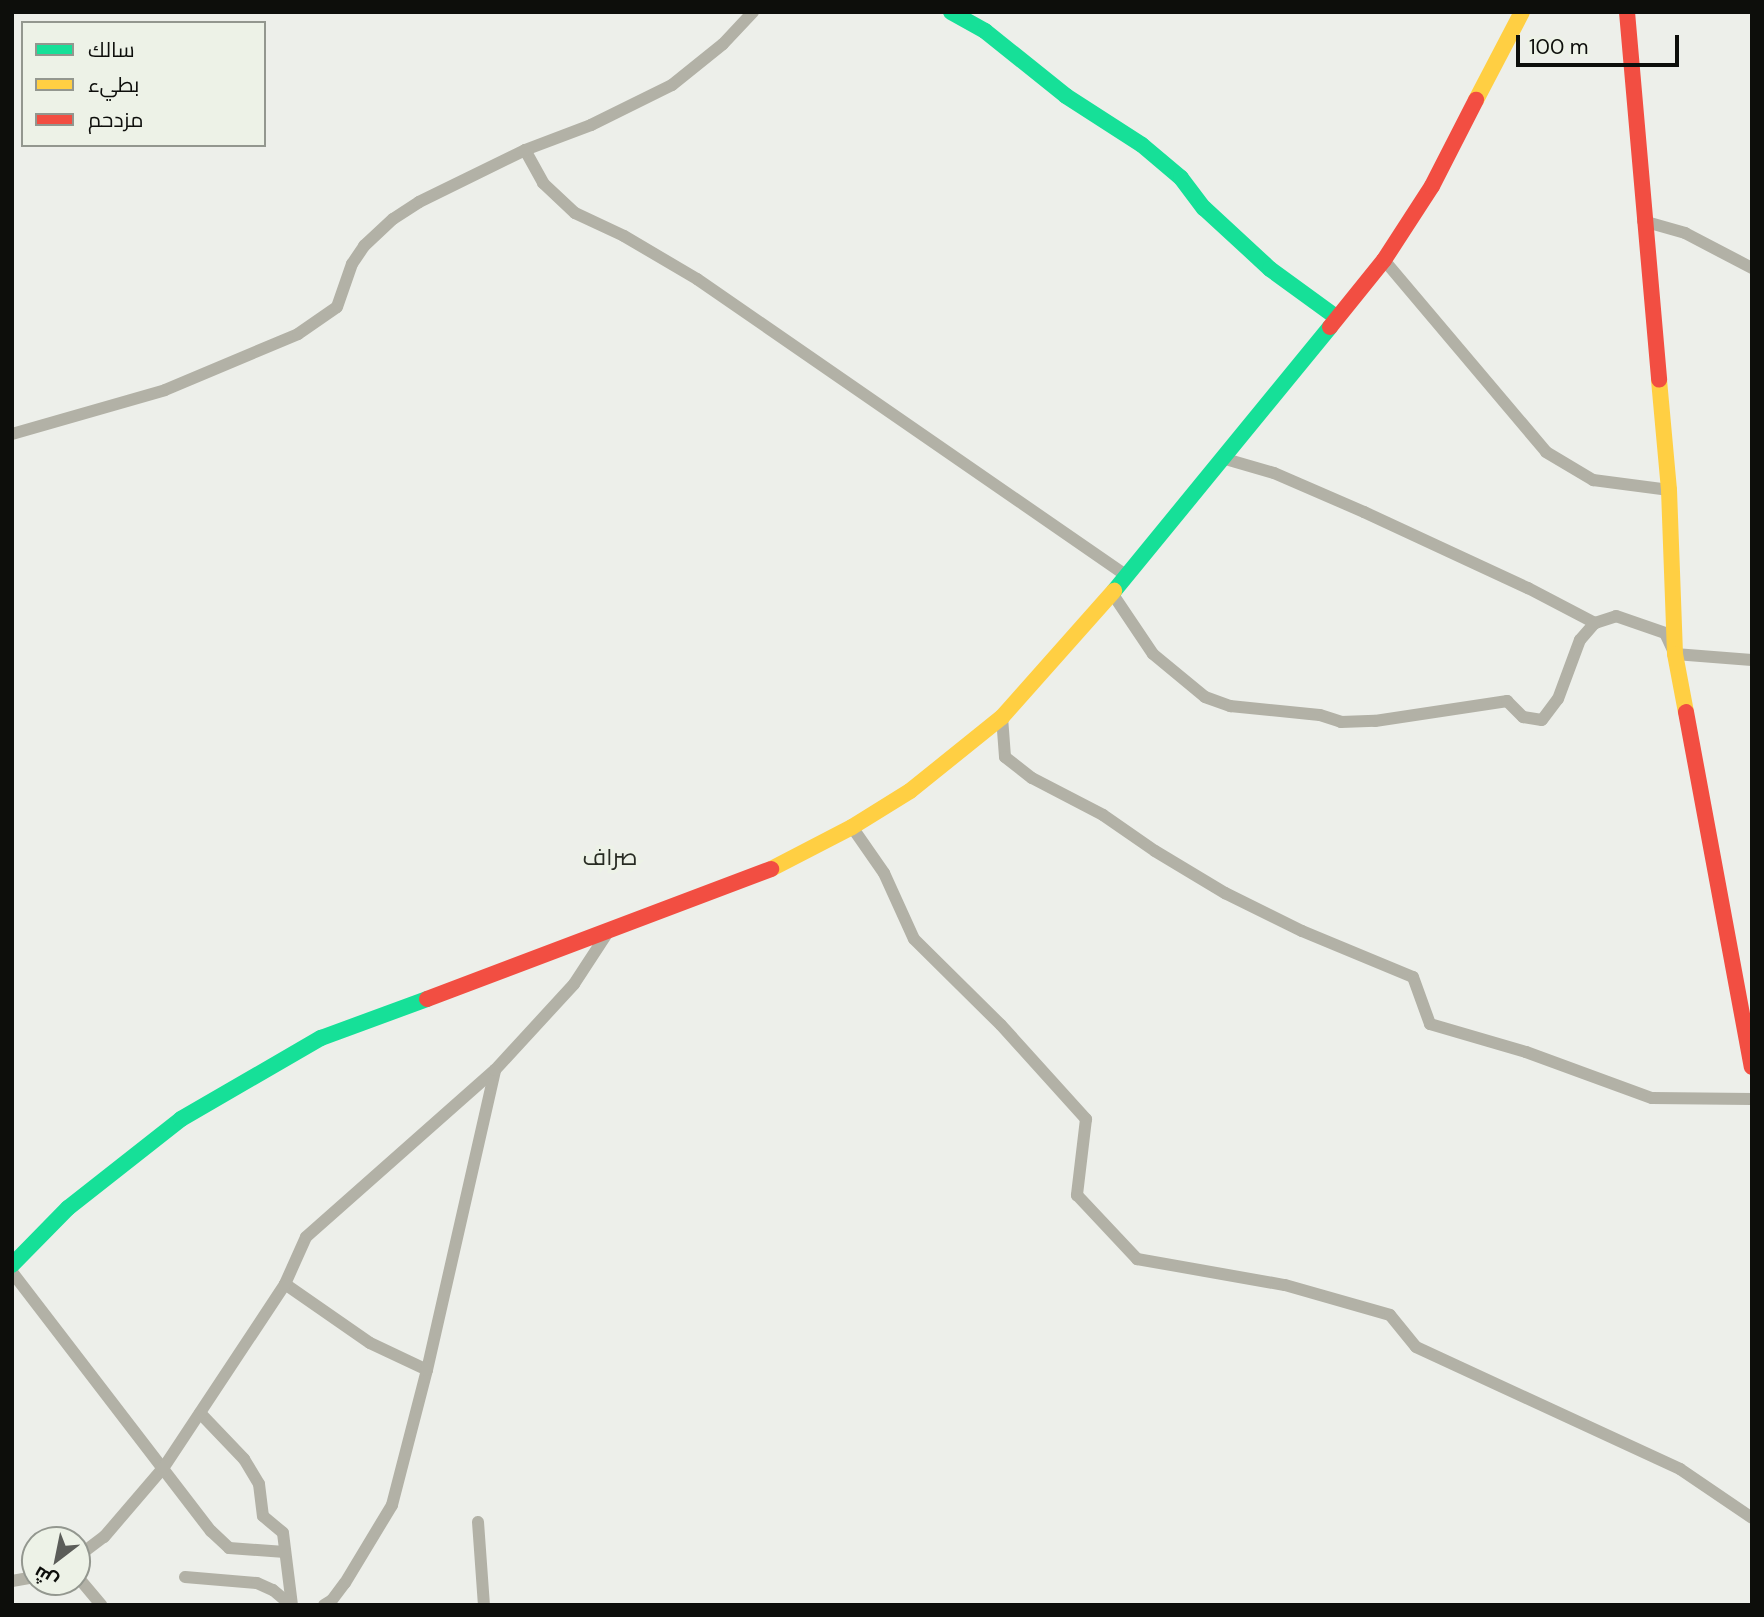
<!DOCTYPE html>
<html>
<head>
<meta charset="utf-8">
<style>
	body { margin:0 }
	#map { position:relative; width:1764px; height:1617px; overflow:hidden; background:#edefea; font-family:"DM Sans",Cairo,sans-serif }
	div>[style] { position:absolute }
	.street>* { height:12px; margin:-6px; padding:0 6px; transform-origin:6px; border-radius:6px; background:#b2b1a6 }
	.fast>* { height:16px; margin:-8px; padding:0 8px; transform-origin:8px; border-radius:8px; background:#16e098 }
	.slow>* { height:16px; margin:-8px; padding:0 8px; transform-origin:8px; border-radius:8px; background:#ffcf43 }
	.jam>* { height:16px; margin:-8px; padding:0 8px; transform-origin:8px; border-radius:8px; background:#f24e42 }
	span { translate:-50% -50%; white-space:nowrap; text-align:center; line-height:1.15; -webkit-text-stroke:7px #edf2e7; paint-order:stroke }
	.quarter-label { font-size:23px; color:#282c23 }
	.frame { position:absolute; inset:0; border:14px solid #0d0e0b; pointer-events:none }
	.legend { position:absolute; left:21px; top:21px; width:245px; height:126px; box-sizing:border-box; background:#edf2e7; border:2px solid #93978f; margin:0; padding:9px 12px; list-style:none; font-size:21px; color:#0d0e0b }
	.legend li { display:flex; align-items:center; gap:14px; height:35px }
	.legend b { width:35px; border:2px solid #93978f }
	.north { position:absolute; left:21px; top:1526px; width:70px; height:70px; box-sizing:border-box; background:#edf2e7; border:2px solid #93978f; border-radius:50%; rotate:212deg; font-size:19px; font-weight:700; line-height:28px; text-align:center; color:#0d0e0b }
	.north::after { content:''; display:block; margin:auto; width:24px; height:32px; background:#5b5d59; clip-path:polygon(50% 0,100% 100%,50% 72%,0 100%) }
	.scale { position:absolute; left:1516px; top:35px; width:163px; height:32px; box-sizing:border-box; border:4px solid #0d0e0b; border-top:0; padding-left:9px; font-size:21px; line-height:24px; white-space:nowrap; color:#0d0e0b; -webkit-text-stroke:5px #edf2e7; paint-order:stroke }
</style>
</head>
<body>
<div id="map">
	<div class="street">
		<div style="left:525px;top:150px;width:38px;rotate:61deg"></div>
		<div style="left:543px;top:183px;width:44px;rotate:43.2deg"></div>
		<div style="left:575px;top:213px;width:54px;rotate:25.1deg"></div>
		<div style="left:624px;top:236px;width:85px;rotate:30.5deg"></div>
		<div style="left:697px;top:279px;width:523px;rotate:34.63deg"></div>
		<div style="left:1643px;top:221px;width:44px;rotate:15.9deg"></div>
		<div style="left:1685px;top:233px;width:76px;rotate:27.6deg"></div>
		<div style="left:1384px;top:260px;width:251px;rotate:49.8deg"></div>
		<div style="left:1546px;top:452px;width:55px;rotate:30.8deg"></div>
		<div style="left:1593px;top:480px;width:77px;rotate:7.5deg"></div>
		<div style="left:12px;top:434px;width:159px;rotate:-16deg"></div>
		<div style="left:165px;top:390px;width:144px;rotate:-22.8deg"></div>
		<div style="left:298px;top:334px;width:47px;rotate:-34.7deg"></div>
		<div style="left:337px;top:307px;width:46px;rotate:-70.8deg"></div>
		<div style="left:352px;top:264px;width:22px;rotate:-56deg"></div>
		<div style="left:364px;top:246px;width:40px;rotate:-43deg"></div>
		<div style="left:393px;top:219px;width:31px;rotate:-33deg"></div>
		<div style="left:419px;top:202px;width:118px;rotate:-26.1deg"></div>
		<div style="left:525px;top:150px;width:71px;rotate:-20.7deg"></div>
		<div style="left:591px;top:125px;width:90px;rotate:-26.3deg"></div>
		<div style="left:672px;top:85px;width:65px;rotate:-38.8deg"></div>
		<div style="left:723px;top:44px;width:44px;rotate:-46.8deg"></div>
		<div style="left:1222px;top:458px;width:54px;rotate:16.1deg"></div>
		<div style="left:1274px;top:473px;width:98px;rotate:23.4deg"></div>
		<div style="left:1364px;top:512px;width:181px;rotate:24.9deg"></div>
		<div style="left:1528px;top:588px;width:76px;rotate:27.6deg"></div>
		<div style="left:1595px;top:623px;width:22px;rotate:-18deg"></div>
		<div style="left:1616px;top:616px;width:52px;rotate:19.1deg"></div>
		<div style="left:1665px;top:633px;width:23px;rotate:65deg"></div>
		<div style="left:1675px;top:654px;width:77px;rotate:4.5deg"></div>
		<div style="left:1112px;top:593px;width:73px;rotate:56.1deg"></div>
		<div style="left:1153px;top:654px;width:67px;rotate:39.6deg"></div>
		<div style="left:1205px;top:697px;width:27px;rotate:20deg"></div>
		<div style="left:1230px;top:706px;width:90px;rotate:5.7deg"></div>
		<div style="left:1320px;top:715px;width:22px;rotate:18deg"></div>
		<div style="left:1341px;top:722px;width:34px;rotate:-2deg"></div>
		<div style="left:1375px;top:721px;width:134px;rotate:-8.6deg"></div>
		<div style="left:1507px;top:701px;width:23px;rotate:45deg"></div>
		<div style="left:1523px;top:717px;width:19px;rotate:9deg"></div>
		<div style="left:1542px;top:720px;width:26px;rotate:-53deg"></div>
		<div style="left:1558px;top:699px;width:63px;rotate:-69.6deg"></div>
		<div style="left:1580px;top:640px;width:23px;rotate:-49deg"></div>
		<div style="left:1002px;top:717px;width:40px;rotate:85.7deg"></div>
		<div style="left:1005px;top:757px;width:34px;rotate:38deg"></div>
		<div style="left:1032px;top:778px;width:80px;rotate:27.5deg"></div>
		<div style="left:1103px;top:815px;width:63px;rotate:34.7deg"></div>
		<div style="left:1155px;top:851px;width:82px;rotate:31deg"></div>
		<div style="left:1225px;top:893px;width:86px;rotate:26.3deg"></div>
		<div style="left:1302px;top:931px;width:120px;rotate:22.5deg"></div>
		<div style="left:1413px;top:977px;width:50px;rotate:70.1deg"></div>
		<div style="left:1430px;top:1024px;width:100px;rotate:16.3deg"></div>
		<div style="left:1526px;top:1052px;width:134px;rotate:20.1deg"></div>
		<div style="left:1652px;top:1098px;width:100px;rotate:0.6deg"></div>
		<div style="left:852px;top:827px;width:56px;rotate:55.2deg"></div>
		<div style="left:884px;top:873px;width:72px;rotate:65.6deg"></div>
		<div style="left:914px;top:939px;width:122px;rotate:44.7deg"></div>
		<div style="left:1001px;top:1025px;width:127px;rotate:47.9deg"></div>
		<div style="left:1086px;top:1119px;width:77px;rotate:96.8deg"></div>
		<div style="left:1077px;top:1195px;width:88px;rotate:46.8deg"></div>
		<div style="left:1137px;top:1259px;width:150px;rotate:10deg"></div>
		<div style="left:1285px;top:1285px;width:109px;rotate:15.9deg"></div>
		<div style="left:1390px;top:1315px;width:41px;rotate:50.9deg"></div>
		<div style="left:1416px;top:1347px;width:291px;rotate:24.8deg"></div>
		<div style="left:1680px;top:1469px;width:87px;rotate:34.2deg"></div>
		<div style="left:12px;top:1272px;width:327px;rotate:52.5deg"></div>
		<div style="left:211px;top:1531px;width:25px;rotate:43deg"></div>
		<div style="left:229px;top:1548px;width:56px;rotate:4.1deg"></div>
		<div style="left:285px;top:1284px;width:103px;rotate:34.8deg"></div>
		<div style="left:370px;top:1343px;width:63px;rotate:25.3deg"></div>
		<div style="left:200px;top:1413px;width:64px;rotate:46.3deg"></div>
		<div style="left:244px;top:1459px;width:29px;rotate:59deg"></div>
		<div style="left:259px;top:1484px;width:32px;rotate:83deg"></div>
		<div style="left:263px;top:1516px;width:26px;rotate:40deg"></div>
		<div style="left:283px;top:1533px;width:73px;rotate:82.9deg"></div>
		<div style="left:478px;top:1522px;width:83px;rotate:85.9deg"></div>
		<div style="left:77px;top:1557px;width:34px;rotate:-37deg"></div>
		<div style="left:104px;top:1537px;width:92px;rotate:-49.4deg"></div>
		<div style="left:164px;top:1467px;width:219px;rotate:-56.5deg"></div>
		<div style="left:285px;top:1284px;width:51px;rotate:-65.9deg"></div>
		<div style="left:306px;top:1237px;width:252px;rotate:-41.5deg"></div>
		<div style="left:77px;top:1576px;width:38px;rotate:50deg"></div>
		<div style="left:185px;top:1577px;width:72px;rotate:4.8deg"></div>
		<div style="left:257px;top:1583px;width:17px;rotate:24deg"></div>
		<div style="left:273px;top:1590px;width:23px;rotate:40deg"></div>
		<div style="left:12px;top:1581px;width:23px;rotate:-10deg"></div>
		<div style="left:324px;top:1605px;width:9px;rotate:-32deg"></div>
		<div style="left:332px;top:1600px;width:21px;rotate:-53deg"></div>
		<div style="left:345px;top:1583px;width:91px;rotate:-58.9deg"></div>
		<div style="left:392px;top:1505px;width:139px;rotate:-75.5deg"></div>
		<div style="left:427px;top:1370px;width:308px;rotate:-77.2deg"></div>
		<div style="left:495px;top:1070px;width:117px;rotate:-47.4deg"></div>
		<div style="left:574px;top:984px;width:66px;rotate:-56.8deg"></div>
	</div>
	<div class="fast">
		<div style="left:951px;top:12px;width:39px;rotate:29deg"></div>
		<div style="left:985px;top:31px;width:104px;rotate:38.7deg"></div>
		<div style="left:1066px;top:96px;width:90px;rotate:32.8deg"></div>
		<div style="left:1142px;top:145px;width:51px;rotate:40.2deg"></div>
		<div style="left:1181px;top:178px;width:38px;rotate:53deg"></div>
		<div style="left:1204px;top:208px;width:90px;rotate:42.7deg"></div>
		<div style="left:1270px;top:269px;width:82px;rotate:36deg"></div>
		<div style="left:1114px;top:591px;width:341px;rotate:-50.7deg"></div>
		<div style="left:12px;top:1265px;width:80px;rotate:-45.5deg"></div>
		<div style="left:68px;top:1208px;width:144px;rotate:-38.2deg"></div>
		<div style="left:181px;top:1119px;width:162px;rotate:-30.1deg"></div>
		<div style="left:321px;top:1038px;width:113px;rotate:-20.2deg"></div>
	</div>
	<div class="slow">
		<div style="left:1476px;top:100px;width:99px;rotate:-62.4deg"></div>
		<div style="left:1659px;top:380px;width:110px;rotate:84.8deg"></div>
		<div style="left:1669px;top:490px;width:164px;rotate:87.9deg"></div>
		<div style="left:1675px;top:654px;width:59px;rotate:79.3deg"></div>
		<div style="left:771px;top:869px;width:91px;rotate:-27.4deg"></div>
		<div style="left:852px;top:827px;width:68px;rotate:-31.8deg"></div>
		<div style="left:910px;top:791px;width:118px;rotate:-38.8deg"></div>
		<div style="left:1002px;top:717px;width:169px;rotate:-48.4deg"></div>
	</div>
	<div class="jam">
		<div style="left:1627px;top:12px;width:369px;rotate:85deg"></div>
		<div style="left:1330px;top:327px;width:86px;rotate:-51.1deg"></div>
		<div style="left:1384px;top:260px;width:88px;rotate:-57deg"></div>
		<div style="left:1432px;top:186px;width:97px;rotate:-62.9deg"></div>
		<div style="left:1686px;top:712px;width:361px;rotate:79.5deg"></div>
		<div style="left:427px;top:999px;width:368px;rotate:-20.7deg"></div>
	</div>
	<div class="quarter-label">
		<span style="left:610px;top:857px">صراف</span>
	</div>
	<div class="frame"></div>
	<ul class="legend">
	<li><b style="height:9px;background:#16e098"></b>سالك</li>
	<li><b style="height:9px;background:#ffcf43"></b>بطيء</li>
	<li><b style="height:9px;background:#f24e42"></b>مزدحم</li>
	</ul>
	<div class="north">ش</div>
	<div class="scale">100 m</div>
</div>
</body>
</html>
